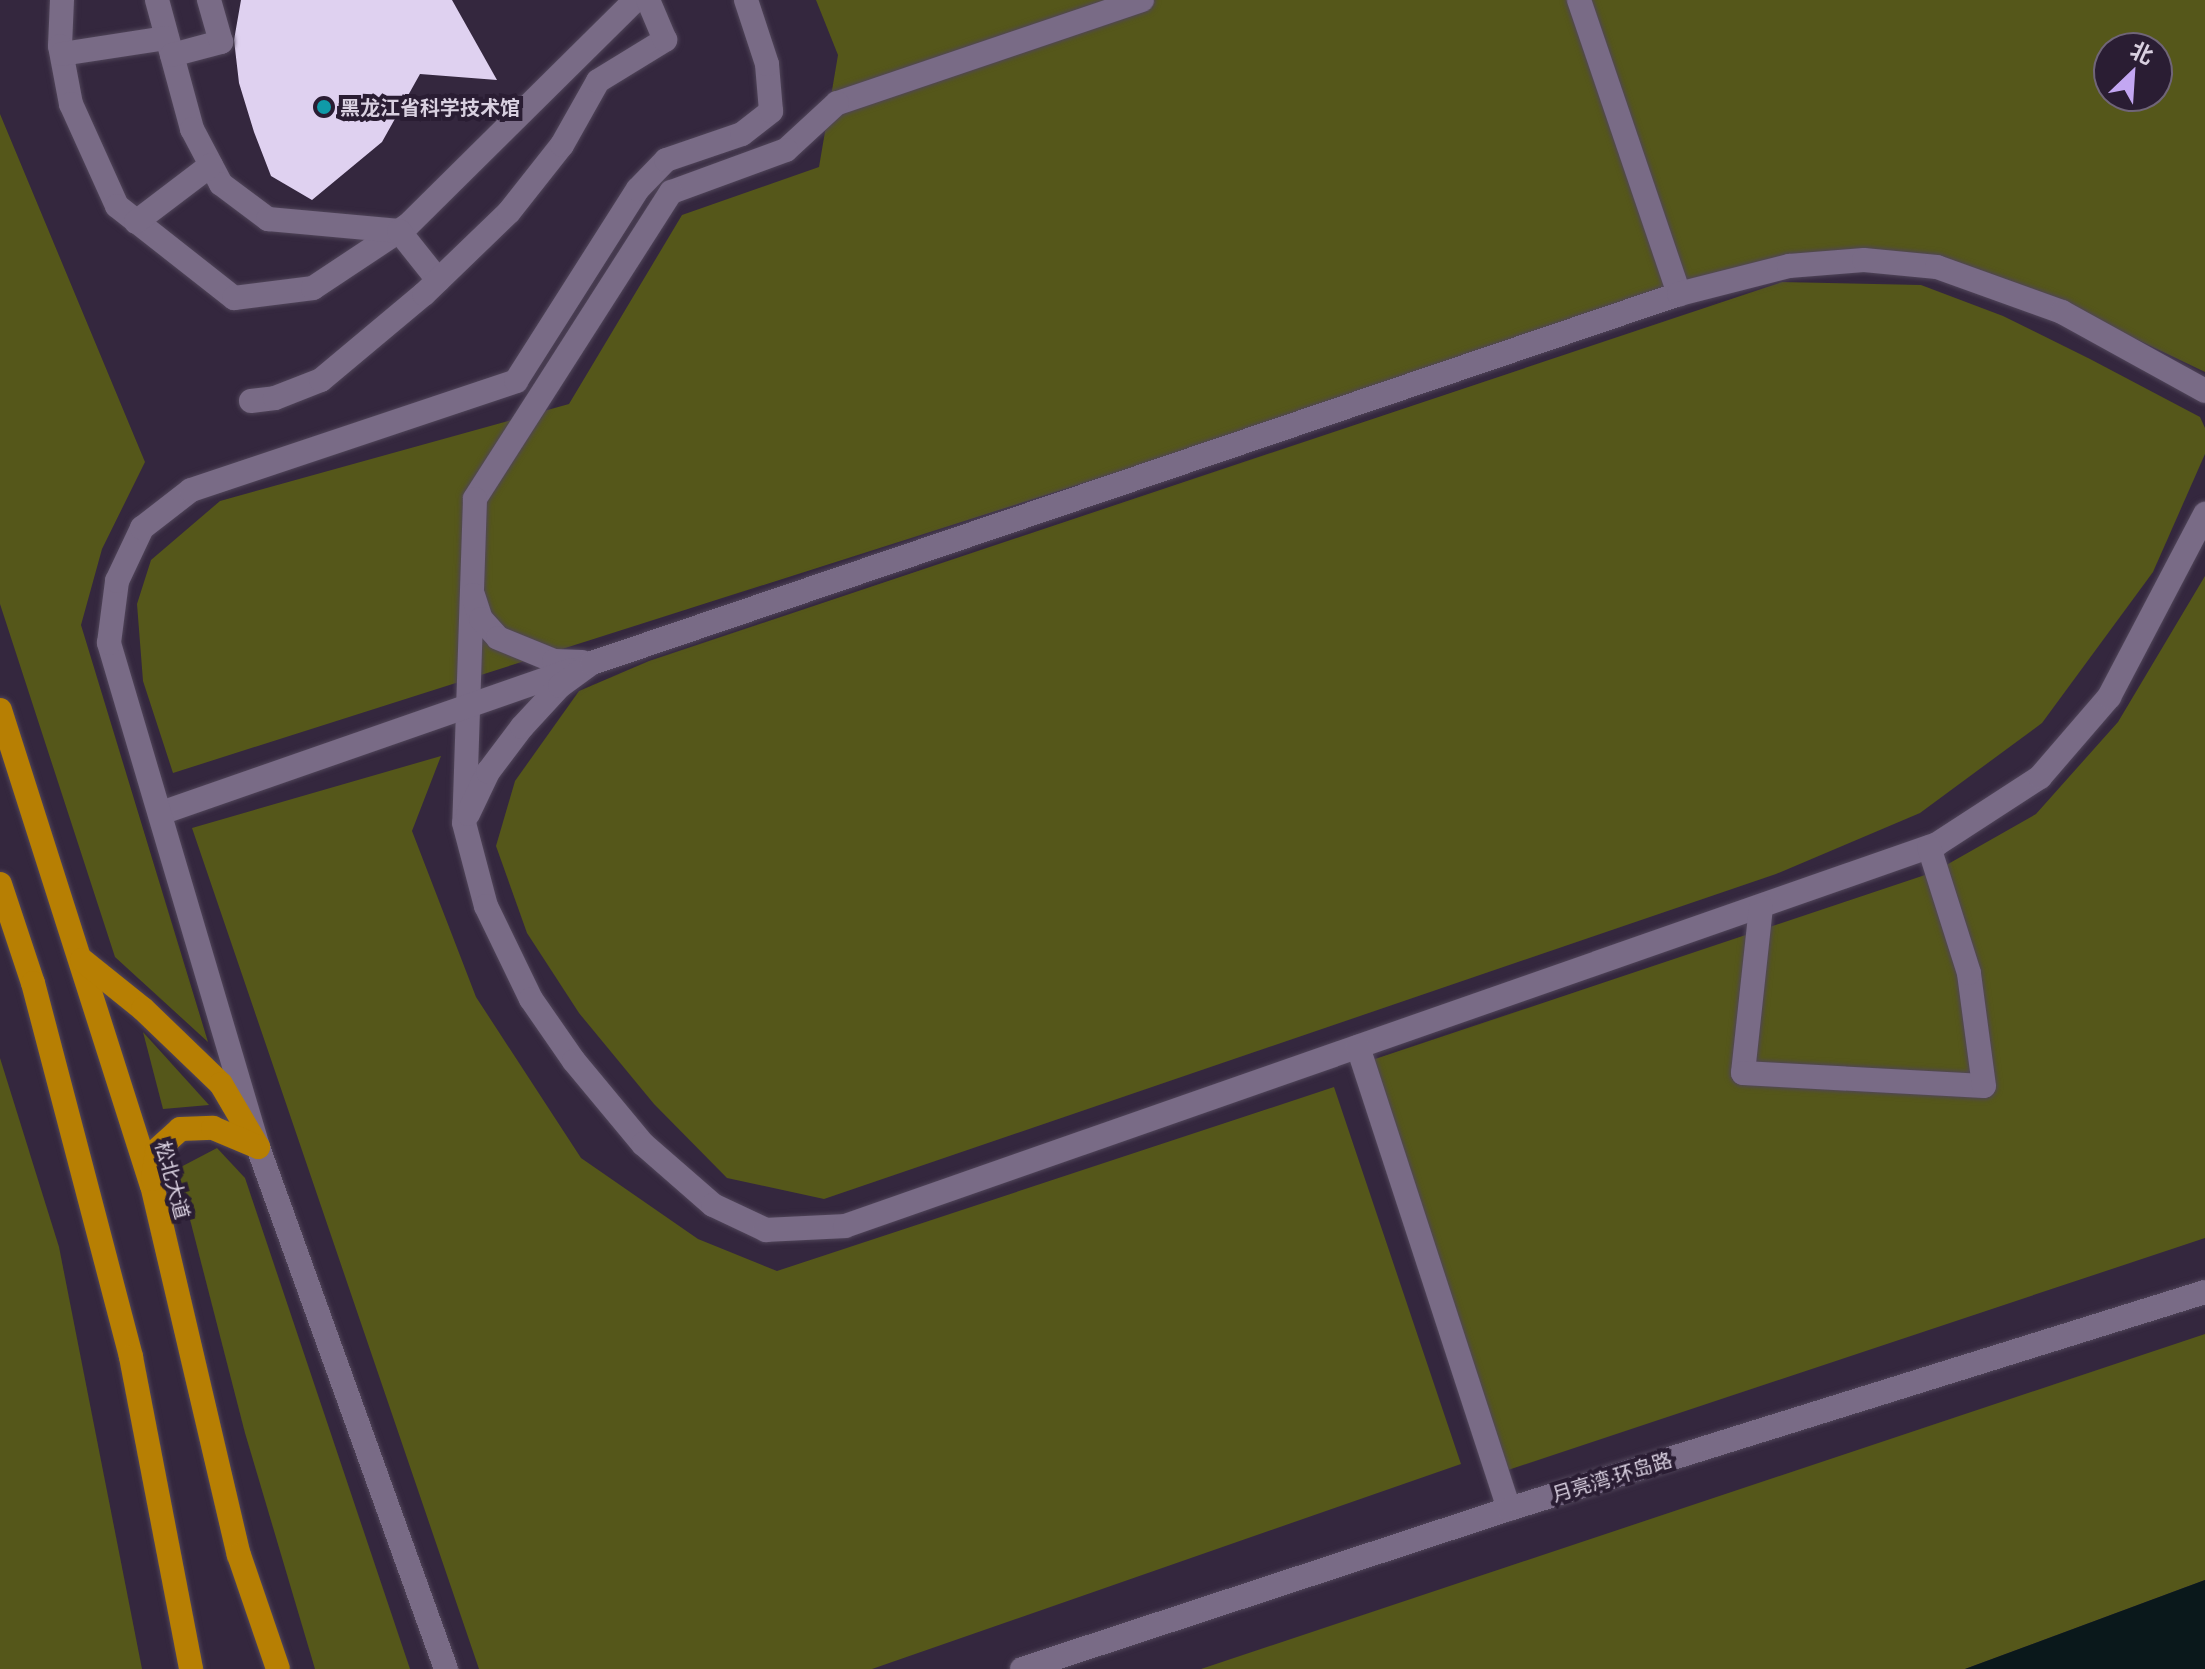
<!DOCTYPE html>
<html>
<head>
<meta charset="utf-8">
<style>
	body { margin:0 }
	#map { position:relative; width:2205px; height:1669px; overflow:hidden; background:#34273e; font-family:Barlow,"Noto Sans SC",sans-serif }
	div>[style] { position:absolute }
	.forest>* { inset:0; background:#55571a }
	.water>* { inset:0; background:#0a181b }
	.building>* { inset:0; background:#dfd1f0 }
	.roads { filter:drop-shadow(0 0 2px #504559) drop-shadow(0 0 2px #504559) }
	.minor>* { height:24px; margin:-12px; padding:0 12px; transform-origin:12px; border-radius:12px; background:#796b86 }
	.highway>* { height:24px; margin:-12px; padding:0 12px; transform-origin:12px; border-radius:12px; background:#b77f03 }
	.dots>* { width:22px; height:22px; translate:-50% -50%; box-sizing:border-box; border:4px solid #2a1d33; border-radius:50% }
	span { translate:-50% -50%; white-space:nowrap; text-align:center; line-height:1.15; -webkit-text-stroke:8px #2a1d33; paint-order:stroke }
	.poi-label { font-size:20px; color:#d9d0e0; font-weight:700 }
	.left { translate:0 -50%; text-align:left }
	.street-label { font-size:20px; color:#d9d0e0 }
	.north { position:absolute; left:2093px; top:32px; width:80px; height:80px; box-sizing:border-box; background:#2a1d33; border:2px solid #706578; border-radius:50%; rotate:25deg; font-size:22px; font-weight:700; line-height:32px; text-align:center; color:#d9d0e0 }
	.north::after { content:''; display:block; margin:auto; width:28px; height:36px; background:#c3a7f2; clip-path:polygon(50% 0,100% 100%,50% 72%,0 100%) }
</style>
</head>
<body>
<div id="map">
	<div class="forest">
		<div style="clip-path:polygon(evenodd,816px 0,2205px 0,2205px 372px,2065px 305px,1950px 262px,1800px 255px,173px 773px,143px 681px,137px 604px,151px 560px,220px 501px,569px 404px,682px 215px,819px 167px,838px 55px,816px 0,2109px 48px,2157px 48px,2157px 96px,2109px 96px,2109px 48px)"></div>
		<div style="clip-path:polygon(0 114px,145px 462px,102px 549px,81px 625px,208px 1042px,115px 957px,0 604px)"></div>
		<div style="clip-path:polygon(1782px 282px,1921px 285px,2003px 316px,2090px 359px,2200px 417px,2205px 428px,2205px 454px,2153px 572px,2042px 723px,1920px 813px,1776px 874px,824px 1199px,727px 1178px,654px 1104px,579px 1013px,527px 933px,496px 846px,515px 781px,579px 691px,649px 661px)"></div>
		<div style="clip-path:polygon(2205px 576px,2205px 1238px,1508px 1470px,1372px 1060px,1934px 872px,2036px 814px,2118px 722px)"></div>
		<div style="clip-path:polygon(441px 756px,412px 831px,476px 997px,581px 1158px,698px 1239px,777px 1271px,1334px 1087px,1461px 1464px,872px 1669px,479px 1669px,192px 828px)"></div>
		<div style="clip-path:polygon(143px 1032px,209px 1105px,163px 1109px)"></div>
		<div style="clip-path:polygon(0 1058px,59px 1247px,142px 1669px,0 1669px)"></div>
		<div style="clip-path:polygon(217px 1148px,245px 1178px,410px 1669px,315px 1669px,245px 1433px,177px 1169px)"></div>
		<div style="clip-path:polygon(2205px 1334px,2205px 1580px,1965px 1669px,1201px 1669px)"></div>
	</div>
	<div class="water">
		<div style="clip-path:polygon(2205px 1580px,2205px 1669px,1965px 1669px)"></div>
	</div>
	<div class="building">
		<div style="clip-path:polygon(241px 0,452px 0,497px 80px,420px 74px,382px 142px,312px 200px,271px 176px,254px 132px,239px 83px,234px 40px)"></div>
	</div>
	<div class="roads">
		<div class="minor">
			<div style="left:62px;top:0;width:46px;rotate:92.5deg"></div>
			<div style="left:60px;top:46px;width:59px;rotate:79.3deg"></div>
			<div style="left:71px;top:104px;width:112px;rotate:65.7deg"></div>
			<div style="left:117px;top:206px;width:149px;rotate:38.2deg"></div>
			<div style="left:234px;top:298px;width:80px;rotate:-7.2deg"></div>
			<div style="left:313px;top:288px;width:114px;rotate:-33.6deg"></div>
			<div style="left:408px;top:225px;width:320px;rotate:-44.7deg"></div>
			<div style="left:157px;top:0;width:134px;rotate:74.8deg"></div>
			<div style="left:192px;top:129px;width:62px;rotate:62.2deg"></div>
			<div style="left:221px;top:184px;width:59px;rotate:36.7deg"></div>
			<div style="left:268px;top:219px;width:132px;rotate:5.2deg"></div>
			<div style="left:399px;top:231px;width:63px;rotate:51.5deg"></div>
			<div style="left:1142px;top:0;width:322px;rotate:161.3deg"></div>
			<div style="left:837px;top:103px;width:69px;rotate:137.3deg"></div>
			<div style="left:786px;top:150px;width:122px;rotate:159.9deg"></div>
			<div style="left:671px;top:192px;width:364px;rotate:122.6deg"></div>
			<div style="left:475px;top:499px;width:324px;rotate:91.9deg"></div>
			<div style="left:464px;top:823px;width:86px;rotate:75.2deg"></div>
			<div style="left:486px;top:906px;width:103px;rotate:64.2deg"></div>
			<div style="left:531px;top:999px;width:75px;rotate:55.3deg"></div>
			<div style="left:574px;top:1061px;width:108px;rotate:50.3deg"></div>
			<div style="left:643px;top:1144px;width:93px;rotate:41.1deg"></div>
			<div style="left:713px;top:1205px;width:59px;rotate:25.3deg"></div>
			<div style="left:766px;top:1230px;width:79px;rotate:-2.9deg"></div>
			<div style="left:845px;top:1226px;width:1157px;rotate:-19.28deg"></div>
			<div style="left:1937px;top:844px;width:123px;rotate:-33deg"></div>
			<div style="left:2040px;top:777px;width:106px;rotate:-49.2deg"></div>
			<div style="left:2109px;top:697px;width:207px;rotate:-62.3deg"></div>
			<div style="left:1579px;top:0;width:311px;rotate:71.2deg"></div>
			<div style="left:62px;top:54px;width:106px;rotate:-8.7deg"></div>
			<div style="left:172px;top:55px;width:51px;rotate:-14.9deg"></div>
			<div style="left:221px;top:42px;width:44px;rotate:-105.9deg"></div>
			<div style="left:136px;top:222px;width:94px;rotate:-37.2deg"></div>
			<div style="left:251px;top:401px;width:24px;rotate:-7deg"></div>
			<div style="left:275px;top:398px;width:49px;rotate:-21.4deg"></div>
			<div style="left:321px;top:380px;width:134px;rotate:-39.9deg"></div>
			<div style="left:424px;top:294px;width:118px;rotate:-44deg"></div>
			<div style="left:509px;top:212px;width:85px;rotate:-51.7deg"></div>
			<div style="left:562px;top:145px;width:73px;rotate:-60.6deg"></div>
			<div style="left:598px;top:81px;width:79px;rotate:-31.5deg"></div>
			<div style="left:665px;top:40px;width:43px;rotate:-113deg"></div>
			<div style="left:473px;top:595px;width:25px;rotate:72deg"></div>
			<div style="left:481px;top:619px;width:25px;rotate:48deg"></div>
			<div style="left:498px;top:638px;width:61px;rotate:22.3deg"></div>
			<div style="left:554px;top:661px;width:28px;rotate:2deg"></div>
			<div style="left:161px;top:813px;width:434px;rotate:-19.2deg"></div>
			<div style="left:468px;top:814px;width:47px;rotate:-64.5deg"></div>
			<div style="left:488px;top:772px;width:56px;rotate:-52.9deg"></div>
			<div style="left:522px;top:727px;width:56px;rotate:-47.2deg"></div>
			<div style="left:560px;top:686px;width:39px;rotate:-36deg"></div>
			<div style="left:592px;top:663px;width:1148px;rotate:-18.75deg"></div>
			<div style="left:1679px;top:294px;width:114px;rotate:-14.3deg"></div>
			<div style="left:1789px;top:266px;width:75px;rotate:-4.6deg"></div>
			<div style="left:1864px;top:260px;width:73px;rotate:5.5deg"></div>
			<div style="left:1937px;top:267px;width:133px;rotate:19.8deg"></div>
			<div style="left:2062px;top:312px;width:163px;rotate:28.9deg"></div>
			<div style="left:1761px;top:907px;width:167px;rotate:96.2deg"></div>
			<div style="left:1743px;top:1073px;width:241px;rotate:3.1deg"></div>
			<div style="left:1984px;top:1086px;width:114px;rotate:-97.6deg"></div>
			<div style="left:1969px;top:973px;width:132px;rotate:-107.6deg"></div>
			<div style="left:1358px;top:1047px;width:486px;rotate:71.9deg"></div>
			<div style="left:446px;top:1669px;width:555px;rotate:-109.81deg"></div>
			<div style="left:258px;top:1147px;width:526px;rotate:-106.47deg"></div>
			<div style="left:109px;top:643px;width:63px;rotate:-82.6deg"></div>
			<div style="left:117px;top:581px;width:59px;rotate:-64.7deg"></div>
			<div style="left:142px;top:528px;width:62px;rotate:-37.8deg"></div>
			<div style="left:191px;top:490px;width:343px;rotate:-18.5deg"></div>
			<div style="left:516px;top:381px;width:227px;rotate:-57.6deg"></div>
			<div style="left:638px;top:189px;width:40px;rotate:-46deg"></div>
			<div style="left:666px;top:160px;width:80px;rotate:-18.9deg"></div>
			<div style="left:742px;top:134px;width:37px;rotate:-38deg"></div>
			<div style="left:771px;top:111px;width:47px;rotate:-94.9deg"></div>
			<div style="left:767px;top:64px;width:67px;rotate:-108.2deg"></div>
			<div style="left:1022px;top:1669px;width:513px;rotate:-18.19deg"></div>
			<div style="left:1509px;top:1509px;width:729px;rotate:-17.32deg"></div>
		</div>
		<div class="highway">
			<div style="left:0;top:710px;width:499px;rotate:72.3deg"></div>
			<div style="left:152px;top:1185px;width:380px;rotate:76.8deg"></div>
			<div style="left:239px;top:1555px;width:120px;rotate:71.1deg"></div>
			<div style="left:0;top:884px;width:104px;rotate:71.6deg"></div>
			<div style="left:33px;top:983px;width:387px;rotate:75.3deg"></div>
			<div style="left:131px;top:1357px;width:318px;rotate:79.1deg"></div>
			<div style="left:82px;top:960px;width:78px;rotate:38.8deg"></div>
			<div style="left:143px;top:1009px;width:108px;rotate:43.9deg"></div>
			<div style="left:221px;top:1084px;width:73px;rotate:59.6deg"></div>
			<div style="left:153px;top:1179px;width:29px;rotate:-82deg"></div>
			<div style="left:157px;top:1150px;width:31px;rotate:-42deg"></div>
			<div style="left:180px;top:1129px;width:33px;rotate:-2deg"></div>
			<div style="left:213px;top:1128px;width:49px;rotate:22.9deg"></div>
		</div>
	</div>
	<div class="dots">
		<div style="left:324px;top:107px;background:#0f9aa8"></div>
	</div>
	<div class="poi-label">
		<span class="left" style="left:340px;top:107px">黑龙江省科学技术馆</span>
	</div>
	<div class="street-label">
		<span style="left:173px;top:1180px;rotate:75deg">松北大道</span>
		<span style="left:1612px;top:1477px;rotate:-17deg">月亮湾·环岛路</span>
	</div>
	<div class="north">北</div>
</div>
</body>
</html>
